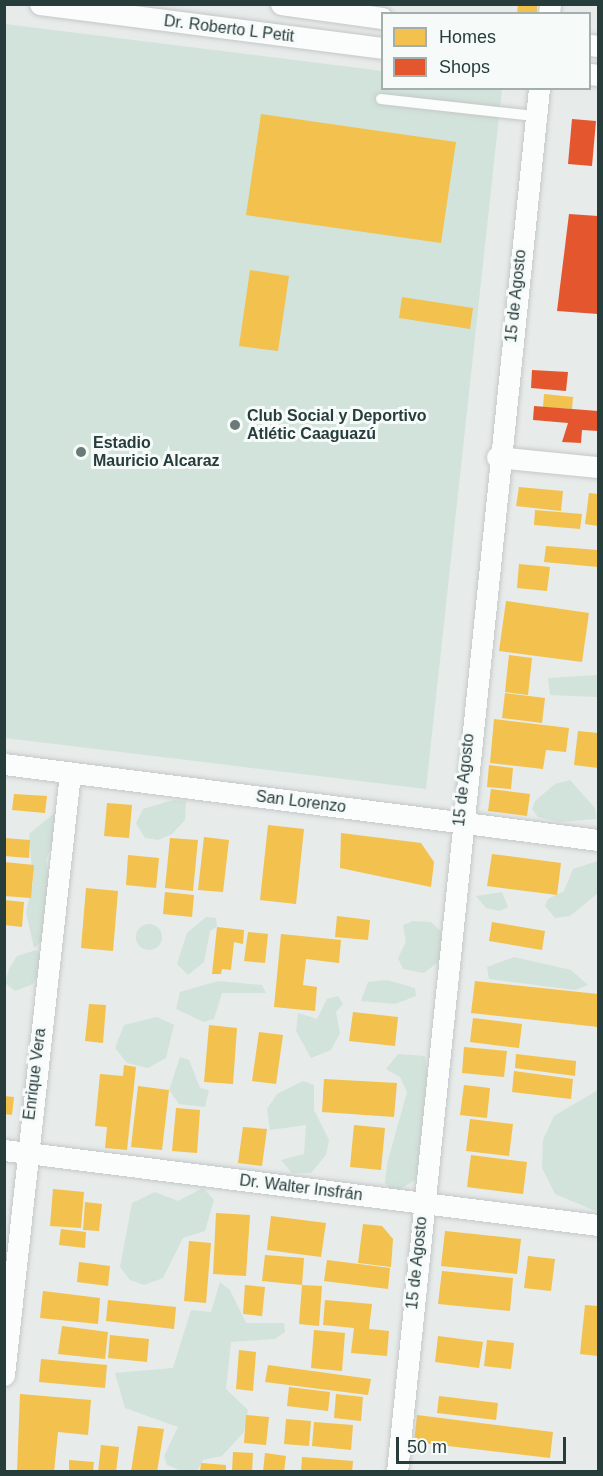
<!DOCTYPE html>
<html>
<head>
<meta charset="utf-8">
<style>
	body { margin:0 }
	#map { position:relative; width:603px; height:1476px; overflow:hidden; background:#e7ebea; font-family:Helvetica,sans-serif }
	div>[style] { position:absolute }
	.green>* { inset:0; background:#d2e3db }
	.round { border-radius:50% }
	.homes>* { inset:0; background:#f2c14e }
	.shops>* { inset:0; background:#e4572e }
	.roads { filter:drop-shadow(0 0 2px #c4c8c7) drop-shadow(0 0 2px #c4c8c7) }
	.lane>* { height:10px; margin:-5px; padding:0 5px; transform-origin:5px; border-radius:5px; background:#fbfcfc }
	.street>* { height:21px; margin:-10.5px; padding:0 10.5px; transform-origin:10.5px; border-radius:10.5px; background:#fbfcfc }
	.dots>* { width:16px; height:16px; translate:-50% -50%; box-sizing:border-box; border:3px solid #f6faf9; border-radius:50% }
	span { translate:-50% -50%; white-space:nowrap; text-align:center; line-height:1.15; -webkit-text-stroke:6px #f6faf9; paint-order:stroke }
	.street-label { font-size:16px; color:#263d3c }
	.poi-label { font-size:16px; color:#263d3c; font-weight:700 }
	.left { translate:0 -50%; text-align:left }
	.frame { position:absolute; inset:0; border:6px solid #263d3c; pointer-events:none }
	.legend { position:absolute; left:381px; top:12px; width:210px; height:78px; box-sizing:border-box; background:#f6faf9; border:2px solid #a3aead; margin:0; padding:8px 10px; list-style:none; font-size:18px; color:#263d3c }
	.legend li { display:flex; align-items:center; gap:12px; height:30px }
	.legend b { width:30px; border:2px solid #a3aead }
	.scale { position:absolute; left:396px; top:1437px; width:170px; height:27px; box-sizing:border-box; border:3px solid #263d3c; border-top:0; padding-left:8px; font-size:18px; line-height:21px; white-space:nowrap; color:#263d3c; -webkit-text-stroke:4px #f6faf9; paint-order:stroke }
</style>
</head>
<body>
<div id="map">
	<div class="green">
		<div style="clip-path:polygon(5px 24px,382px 71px,382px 88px,502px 89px,426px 789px,5px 738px)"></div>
		<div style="clip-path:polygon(598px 675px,598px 697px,550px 695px,548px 678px)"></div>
		<div style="clip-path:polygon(570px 780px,595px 808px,596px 819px,559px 822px,538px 817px,532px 809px,535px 801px,555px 784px)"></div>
		<div style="clip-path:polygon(173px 800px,186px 801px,185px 820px,172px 834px,158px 840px,145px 838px,136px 823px,143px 809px)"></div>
		<div style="clip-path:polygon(56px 812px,57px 829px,46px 860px,52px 892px,49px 934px,34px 948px,26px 912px,33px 884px,29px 834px)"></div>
		<div style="clip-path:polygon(598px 861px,598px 893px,570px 916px,555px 918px,545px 906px,548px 899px,564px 891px,573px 869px)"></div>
		<div style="clip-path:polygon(502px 892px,508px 907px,500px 911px,486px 908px,476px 896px)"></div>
		<div style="clip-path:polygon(206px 917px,216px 918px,217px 927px,210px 931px,204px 962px,188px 975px,177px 964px,187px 933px)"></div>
		<div style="clip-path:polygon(413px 921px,431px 922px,446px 936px,442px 959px,424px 973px,403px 969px,398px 958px,406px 942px,403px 925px)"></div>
		<div class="round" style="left:136px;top:924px;width:26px;height:26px"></div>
		<div style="clip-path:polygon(36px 950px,45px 960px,40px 972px,33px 984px,15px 991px,5px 983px,9px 969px,17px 956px)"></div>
		<div style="clip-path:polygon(514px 957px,571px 970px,588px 985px,575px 990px,489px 979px,487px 967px)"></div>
		<div style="clip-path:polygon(387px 980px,415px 988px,416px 996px,395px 1004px,361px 1001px,368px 982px)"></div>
		<div style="clip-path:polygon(218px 981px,262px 985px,266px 993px,222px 993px,214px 1019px,204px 1022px,176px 1009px,180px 992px)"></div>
		<div style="clip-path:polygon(338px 996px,343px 1004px,336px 1012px,340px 1033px,331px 1050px,311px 1058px,296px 1031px,298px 1013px,317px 1019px,327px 999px)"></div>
		<div style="clip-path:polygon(157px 1017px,174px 1025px,166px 1058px,148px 1068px,127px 1063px,115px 1048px,124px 1025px)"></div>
		<div style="clip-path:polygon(398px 1054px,425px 1056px,429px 1087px,419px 1178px,393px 1193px,385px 1183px,387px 1164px,407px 1092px,400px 1077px,386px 1069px)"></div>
		<div style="clip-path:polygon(180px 1057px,189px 1060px,200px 1088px,209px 1090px,205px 1107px,179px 1104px,169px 1090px)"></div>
		<div style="clip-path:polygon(303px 1081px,314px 1085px,314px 1110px,329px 1140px,326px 1155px,311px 1173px,292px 1173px,281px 1160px,304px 1154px,306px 1125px,270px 1130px,267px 1109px,277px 1094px)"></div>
		<div style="clip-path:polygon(598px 1090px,598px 1212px,555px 1194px,542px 1168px,543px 1140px,554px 1116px)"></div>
		<div style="clip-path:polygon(203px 1188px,214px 1200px,205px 1231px,183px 1238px,163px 1278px,144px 1285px,130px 1280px,120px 1267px,132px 1203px,155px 1192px,178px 1201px)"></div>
		<div style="clip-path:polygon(220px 1282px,230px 1290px,246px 1323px,284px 1323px,285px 1332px,275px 1339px,231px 1342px,226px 1389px,248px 1410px,244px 1432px,222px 1456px,203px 1460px,197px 1471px,181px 1471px,167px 1465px,164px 1456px,178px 1427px,125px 1408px,115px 1373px,173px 1368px,191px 1310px,211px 1312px)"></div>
	</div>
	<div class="homes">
		<div style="clip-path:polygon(518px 4px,537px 4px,537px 14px,517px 14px)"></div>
		<div style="clip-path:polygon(261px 114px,456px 142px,441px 243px,246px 215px)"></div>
		<div style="clip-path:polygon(250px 270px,289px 276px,278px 351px,239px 346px)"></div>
		<div style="clip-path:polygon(402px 297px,473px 308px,470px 329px,399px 318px)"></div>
		<div style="clip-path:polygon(544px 394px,573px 397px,572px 409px,543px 407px)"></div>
		<div style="clip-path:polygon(519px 487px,563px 491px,561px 511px,516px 506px)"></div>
		<div style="clip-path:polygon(589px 493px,598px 494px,598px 526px,585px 524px)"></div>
		<div style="clip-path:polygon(535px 510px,582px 514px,580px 529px,534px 525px)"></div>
		<div style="clip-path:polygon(546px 546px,598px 550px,598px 567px,544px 562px)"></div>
		<div style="clip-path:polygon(519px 564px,550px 567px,547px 591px,517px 588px)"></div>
		<div style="clip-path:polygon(506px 601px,589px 613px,582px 662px,499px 651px)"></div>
		<div style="clip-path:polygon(509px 655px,532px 658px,528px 695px,505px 692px)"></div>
		<div style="clip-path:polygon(505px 693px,545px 698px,542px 723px,502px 718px)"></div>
		<div style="clip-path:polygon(494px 719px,569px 728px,566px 752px,546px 750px,543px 769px,490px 763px)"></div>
		<div style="clip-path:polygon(578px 731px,598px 733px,598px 768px,574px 765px)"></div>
		<div style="clip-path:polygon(489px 765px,513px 768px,511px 789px,487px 787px)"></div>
		<div style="clip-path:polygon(491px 789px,530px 794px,527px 816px,488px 811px)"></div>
		<div style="clip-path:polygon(14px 794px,47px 796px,45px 813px,12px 810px)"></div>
		<div style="clip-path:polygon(107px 803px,132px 805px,129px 838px,104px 836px)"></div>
		<div style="clip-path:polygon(268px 825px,304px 829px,296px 904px,260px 900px)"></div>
		<div style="clip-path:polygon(341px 833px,421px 843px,434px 862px,431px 887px,340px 868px)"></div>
		<div style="clip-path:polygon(204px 837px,229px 840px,223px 892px,198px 890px)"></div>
		<div style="clip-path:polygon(4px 838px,30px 840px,29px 858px,4px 856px)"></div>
		<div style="clip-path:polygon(170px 838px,198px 840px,193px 891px,165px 888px)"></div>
		<div style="clip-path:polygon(492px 854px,561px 863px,557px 895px,487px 886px)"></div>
		<div style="clip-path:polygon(128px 855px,159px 858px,156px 888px,126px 885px)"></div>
		<div style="clip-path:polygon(4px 862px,34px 865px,31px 898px,4px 896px)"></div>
		<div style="clip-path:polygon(86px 888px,118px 891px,113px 951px,81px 948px)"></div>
		<div style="clip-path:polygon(165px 892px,194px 895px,192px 917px,163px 914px)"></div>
		<div style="clip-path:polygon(4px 900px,24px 902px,22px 927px,4px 925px)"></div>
		<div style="clip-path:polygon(337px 916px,370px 920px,368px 940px,335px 937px)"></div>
		<div style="clip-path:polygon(492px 922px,545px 931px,542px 950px,489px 941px)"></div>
		<div style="clip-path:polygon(217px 927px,244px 930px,243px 944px,234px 942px,231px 970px,222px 969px,221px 974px,212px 974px)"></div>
		<div style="clip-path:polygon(248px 932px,268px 934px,265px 963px,244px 961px)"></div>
		<div style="clip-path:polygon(281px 934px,341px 940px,339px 963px,306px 959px,303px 985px,317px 987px,315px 1011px,274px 1007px)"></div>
		<div style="clip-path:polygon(475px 981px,598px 994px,598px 1027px,471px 1013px)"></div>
		<div style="clip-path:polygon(89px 1004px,106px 1005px,103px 1043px,85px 1041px)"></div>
		<div style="clip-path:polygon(353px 1012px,398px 1017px,395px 1046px,349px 1041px)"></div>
		<div style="clip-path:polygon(473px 1018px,522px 1024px,519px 1048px,470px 1042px)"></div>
		<div style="clip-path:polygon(209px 1025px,237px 1028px,233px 1084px,204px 1082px)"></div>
		<div style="clip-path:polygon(259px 1032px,283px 1035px,276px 1084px,252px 1081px)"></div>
		<div style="clip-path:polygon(464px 1047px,507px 1051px,504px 1077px,462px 1073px)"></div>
		<div style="clip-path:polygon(516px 1054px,576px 1061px,575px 1076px,515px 1068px)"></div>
		<div style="clip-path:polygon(124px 1065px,136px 1067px,127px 1150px,105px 1148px,107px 1127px,95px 1126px,100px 1074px,123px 1076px)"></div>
		<div style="clip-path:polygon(514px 1071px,573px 1079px,571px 1099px,512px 1092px)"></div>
		<div style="clip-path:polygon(324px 1079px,397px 1083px,394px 1117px,322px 1112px)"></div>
		<div style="clip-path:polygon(464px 1085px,490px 1088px,487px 1118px,460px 1115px)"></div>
		<div style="clip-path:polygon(138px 1086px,169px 1090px,162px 1150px,131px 1147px)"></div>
		<div style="clip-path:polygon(4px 1096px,14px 1097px,12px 1115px,4px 1114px)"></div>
		<div style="clip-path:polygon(176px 1108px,200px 1110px,197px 1153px,172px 1151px)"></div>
		<div style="clip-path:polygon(470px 1119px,513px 1124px,509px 1156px,466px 1151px)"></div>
		<div style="clip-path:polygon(354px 1125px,385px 1128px,381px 1170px,350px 1167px)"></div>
		<div style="clip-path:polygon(243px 1127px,267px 1129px,262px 1166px,238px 1163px)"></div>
		<div style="clip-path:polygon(471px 1155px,527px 1162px,523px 1194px,467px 1187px)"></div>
		<div style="clip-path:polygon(53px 1189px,84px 1192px,81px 1228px,50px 1226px)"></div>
		<div style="clip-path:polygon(85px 1202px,102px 1204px,99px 1231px,83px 1230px)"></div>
		<div style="clip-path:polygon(216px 1213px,250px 1215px,246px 1276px,213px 1274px)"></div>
		<div style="clip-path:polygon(271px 1216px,326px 1223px,321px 1257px,267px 1250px)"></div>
		<div style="clip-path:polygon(363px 1224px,382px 1226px,393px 1239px,391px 1267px,358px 1263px)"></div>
		<div style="clip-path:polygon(61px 1229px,86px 1232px,85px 1248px,59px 1245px)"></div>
		<div style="clip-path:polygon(445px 1231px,521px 1239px,517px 1274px,441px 1266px)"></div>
		<div style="clip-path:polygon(189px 1241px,211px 1243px,206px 1303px,184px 1301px)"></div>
		<div style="clip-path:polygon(265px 1255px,304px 1258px,302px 1285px,262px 1281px)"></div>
		<div style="clip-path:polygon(528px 1256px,555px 1259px,551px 1291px,524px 1288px)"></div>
		<div style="clip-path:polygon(327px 1260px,390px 1268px,388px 1289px,324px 1281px)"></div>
		<div style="clip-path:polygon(79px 1262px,110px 1266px,108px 1286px,77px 1282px)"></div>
		<div style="clip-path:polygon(442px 1271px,513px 1278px,510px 1311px,438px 1304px)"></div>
		<div style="clip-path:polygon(245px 1285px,265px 1287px,262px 1316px,243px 1314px)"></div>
		<div style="clip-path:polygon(302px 1285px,322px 1286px,319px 1326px,299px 1324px)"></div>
		<div style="clip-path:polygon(43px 1291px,100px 1298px,98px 1324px,40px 1318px)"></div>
		<div style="clip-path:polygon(108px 1300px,176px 1307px,174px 1329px,106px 1321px)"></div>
		<div style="clip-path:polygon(325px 1300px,372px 1304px,369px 1329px,389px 1331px,387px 1356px,351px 1353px,354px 1328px,323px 1325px)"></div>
		<div style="clip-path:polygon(585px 1305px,598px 1306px,598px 1356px,580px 1354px)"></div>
		<div style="clip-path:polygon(62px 1326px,108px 1332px,105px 1359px,58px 1354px)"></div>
		<div style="clip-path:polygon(314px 1330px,345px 1333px,342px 1371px,311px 1368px)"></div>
		<div style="clip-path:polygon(110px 1335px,149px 1339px,147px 1362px,108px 1358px)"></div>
		<div style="clip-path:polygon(438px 1336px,483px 1342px,479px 1368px,435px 1362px)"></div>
		<div style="clip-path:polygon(487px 1340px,514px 1343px,511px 1369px,484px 1366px)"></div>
		<div style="clip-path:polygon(239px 1350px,256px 1352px,253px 1391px,236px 1389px)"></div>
		<div style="clip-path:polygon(41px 1359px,107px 1365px,105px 1388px,39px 1382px)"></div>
		<div style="clip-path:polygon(268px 1365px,371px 1379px,368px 1395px,265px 1382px)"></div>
		<div style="clip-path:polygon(289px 1387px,330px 1392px,328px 1411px,287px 1406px)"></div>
		<div style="clip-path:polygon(20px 1394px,91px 1400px,88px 1435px,58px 1432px,54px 1472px,17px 1472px)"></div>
		<div style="clip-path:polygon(336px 1394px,363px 1397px,361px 1421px,334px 1418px)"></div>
		<div style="clip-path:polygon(439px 1396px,498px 1403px,496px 1420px,437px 1413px)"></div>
		<div style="clip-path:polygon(246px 1415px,269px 1417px,266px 1445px,244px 1443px)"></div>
		<div style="clip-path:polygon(417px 1415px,553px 1432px,550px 1458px,414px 1442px)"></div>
		<div style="clip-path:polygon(286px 1419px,311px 1421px,309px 1446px,284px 1444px)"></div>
		<div style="clip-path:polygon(314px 1422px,353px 1425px,351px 1450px,312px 1446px)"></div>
		<div style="clip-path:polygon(138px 1426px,164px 1429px,157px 1472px,131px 1472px)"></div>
		<div style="clip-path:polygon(101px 1445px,119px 1447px,116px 1472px,98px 1472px)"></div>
		<div style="clip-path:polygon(233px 1452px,253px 1453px,252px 1472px,232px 1472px)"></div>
		<div style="clip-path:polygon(265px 1453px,286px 1456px,284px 1472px,263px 1472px)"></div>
		<div style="clip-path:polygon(302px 1457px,353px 1461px,352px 1472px,301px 1472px)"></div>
		<div style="clip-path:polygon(69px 1460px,94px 1462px,93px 1472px,69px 1472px)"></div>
		<div style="clip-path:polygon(201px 1463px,226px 1465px,226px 1472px,200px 1472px)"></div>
	</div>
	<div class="shops">
		<div style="clip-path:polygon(572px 119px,596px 121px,592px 166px,568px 164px)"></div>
		<div style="clip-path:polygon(569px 214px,598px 216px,598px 314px,557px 311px)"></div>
		<div style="clip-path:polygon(532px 370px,568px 372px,566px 391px,531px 388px)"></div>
		<div style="clip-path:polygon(534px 406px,598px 411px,598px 431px,582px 430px,581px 443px,562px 442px,568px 423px,533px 420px)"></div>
	</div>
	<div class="roads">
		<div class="lane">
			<div style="left:381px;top:99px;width:156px;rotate:6.3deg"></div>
		</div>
		<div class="street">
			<div style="left:40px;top:4px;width:345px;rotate:7.3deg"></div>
			<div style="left:281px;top:4px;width:102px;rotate:7.9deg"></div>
			<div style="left:549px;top:14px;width:10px;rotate:-84deg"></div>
			<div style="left:590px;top:45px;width:8px;rotate:7deg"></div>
			<div style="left:590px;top:74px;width:8px;rotate:7deg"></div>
			<div style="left:497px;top:457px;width:101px;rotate:5.7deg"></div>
			<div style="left:4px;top:764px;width:599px;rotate:7.29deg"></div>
			<div style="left:4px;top:1150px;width:599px;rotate:7.2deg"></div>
			<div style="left:4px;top:1375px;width:606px;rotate:-83.74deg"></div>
			<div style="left:397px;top:1472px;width:1391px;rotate:-84.14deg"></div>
		</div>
	</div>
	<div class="dots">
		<div style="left:235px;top:425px;background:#6a7a79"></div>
		<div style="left:81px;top:452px;background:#6a7a79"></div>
	</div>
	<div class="street-label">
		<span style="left:229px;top:29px;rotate:7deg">Dr. Roberto L Petit</span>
		<span style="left:516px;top:296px;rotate:-84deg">15 de Agosto</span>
		<span style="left:464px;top:780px;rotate:-84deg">15 de Agosto</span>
		<span style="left:301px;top:802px;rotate:7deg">San Lorenzo</span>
		<span style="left:35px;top:1074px;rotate:-83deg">Enrique Vera</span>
		<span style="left:301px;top:1188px;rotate:7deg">Dr. Walter Insfrán</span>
		<span style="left:417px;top:1263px;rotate:-84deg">15 de Agosto</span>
	</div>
	<div class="poi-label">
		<span class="left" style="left:247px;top:425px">Club Social y Deportivo<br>Atlétic Caaguazú</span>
		<span class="left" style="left:93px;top:452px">Estadio<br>Mauricio Alcaraz</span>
	</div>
	<div class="frame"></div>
	<ul class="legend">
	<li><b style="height:16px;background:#f2c14e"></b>Homes</li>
	<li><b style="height:16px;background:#e4572e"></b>Shops</li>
	</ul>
	<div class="scale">50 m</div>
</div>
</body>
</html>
